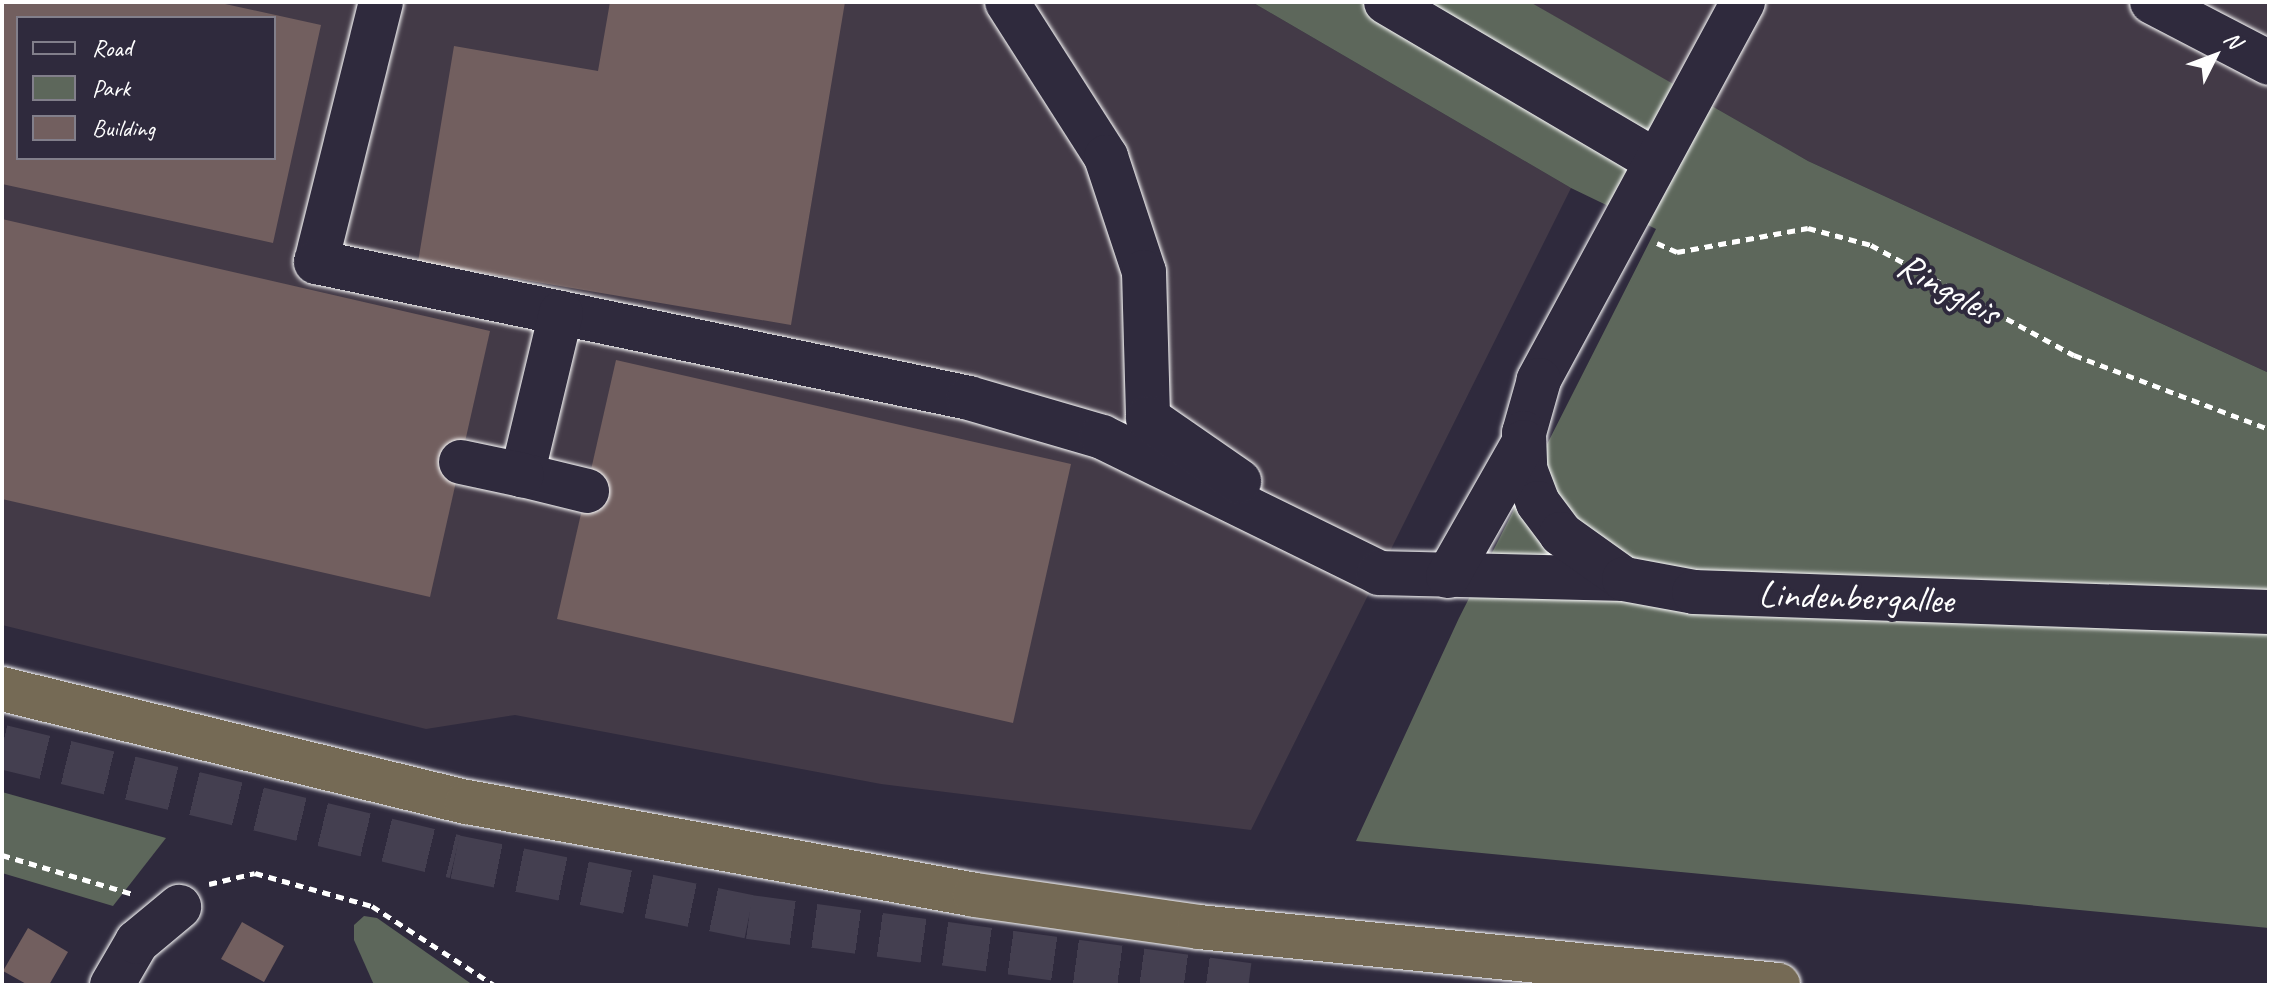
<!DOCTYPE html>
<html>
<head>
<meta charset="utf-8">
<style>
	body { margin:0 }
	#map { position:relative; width:2271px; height:987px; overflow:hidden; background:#2f2a3d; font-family:Caveat,sans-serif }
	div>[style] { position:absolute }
	.built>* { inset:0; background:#433a47 }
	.green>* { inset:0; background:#5d675b }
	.building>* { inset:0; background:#725f5f }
	.highway-tunnel>* { height:44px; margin-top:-22px; transform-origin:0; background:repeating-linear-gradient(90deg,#443f50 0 44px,transparent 0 66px) }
	.path>* { height:5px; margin-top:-2.5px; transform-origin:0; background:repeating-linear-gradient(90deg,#fff 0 8px,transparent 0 14px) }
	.roads { filter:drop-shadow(0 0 2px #fff) drop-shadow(0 0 2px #fff) }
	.minor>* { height:44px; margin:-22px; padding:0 22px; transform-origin:22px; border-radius:22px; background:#2f2a3d }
	.highway>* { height:44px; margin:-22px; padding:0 22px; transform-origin:22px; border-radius:22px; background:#756a55 }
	span { translate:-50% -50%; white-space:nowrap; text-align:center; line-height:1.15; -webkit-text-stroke:8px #2f2a3d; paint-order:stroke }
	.street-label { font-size:38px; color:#fff }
	.frame { position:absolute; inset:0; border:4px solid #fff; pointer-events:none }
	.legend { position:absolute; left:16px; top:16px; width:260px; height:144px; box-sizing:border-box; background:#2f2a3d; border:2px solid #827f8b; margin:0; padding:10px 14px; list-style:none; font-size:24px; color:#fff }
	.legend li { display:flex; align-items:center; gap:16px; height:40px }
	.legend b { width:40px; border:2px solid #827f8b }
	.north { position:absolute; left:2175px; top:16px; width:80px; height:80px; -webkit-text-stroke:6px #2f2a3d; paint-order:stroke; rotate:48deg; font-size:22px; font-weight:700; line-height:32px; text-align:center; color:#fff }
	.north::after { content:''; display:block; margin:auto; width:28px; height:36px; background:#fff; clip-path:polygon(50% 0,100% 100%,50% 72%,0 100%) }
</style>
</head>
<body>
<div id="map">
	<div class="built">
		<div style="clip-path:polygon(evenodd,2px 2px,1252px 2px,1571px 188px,1251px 830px,881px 784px,515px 715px,426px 729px,2px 625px,2px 2px,18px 18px,274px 18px,274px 158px,18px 158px,18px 18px)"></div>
		<div style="clip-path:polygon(1529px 2px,2269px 2px,2269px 373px,1808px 161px)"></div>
	</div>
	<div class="green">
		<div style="clip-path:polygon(1252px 2px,1530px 2px,1808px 161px,2269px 373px,2269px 928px,1356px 841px,1459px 618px,1656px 229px,1571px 188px)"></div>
		<div style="clip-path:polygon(2px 792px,166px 838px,113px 906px,2px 873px)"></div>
		<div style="clip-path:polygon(364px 916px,377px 918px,473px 985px,374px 985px,354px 940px,354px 925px)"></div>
	</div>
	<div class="building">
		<div style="clip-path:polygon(evenodd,2px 2px,216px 2px,321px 25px,273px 243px,2px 184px,2px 2px,18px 18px,274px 18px,274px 158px,18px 158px,18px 18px)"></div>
		<div style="clip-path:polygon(610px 2px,845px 2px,791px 325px,418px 262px,454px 46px,598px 71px)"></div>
		<div style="clip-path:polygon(2px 219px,490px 331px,430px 597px,2px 499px)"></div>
		<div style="clip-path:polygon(616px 360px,1071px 464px,1013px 723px,557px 619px)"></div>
		<div style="clip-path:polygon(242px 922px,284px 946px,264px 982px,221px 959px)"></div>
		<div style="clip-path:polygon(28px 928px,68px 952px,49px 985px,28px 985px,3px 971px)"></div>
	</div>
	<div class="highway-tunnel">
		<div style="left:2px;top:747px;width:466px;rotate:13.6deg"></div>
		<div style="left:455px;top:857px;width:300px;rotate:11.5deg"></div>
		<div style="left:749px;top:917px;width:504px;rotate:7.76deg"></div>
	</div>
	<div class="path">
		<div style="left:1657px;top:243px;width:22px;rotate:24deg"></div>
		<div style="left:1677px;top:252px;width:133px;rotate:-10.4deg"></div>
		<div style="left:1808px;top:228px;width:65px;rotate:15.1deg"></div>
		<div style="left:1871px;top:245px;width:231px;rotate:28.5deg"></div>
		<div style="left:2074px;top:355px;width:209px;rotate:20.8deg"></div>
		<div style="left:2px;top:855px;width:137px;rotate:16.6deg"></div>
		<div style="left:209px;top:884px;width:47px;rotate:-13.4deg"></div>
		<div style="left:255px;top:873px;width:122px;rotate:15.8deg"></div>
		<div style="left:372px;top:906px;width:145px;rotate:32.9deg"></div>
	</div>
	<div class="roads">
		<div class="minor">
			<div style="left:381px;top:2px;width:268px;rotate:104deg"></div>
			<div style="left:316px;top:262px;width:667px;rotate:11.76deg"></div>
			<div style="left:969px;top:398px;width:139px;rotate:16.3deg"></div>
			<div style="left:1102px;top:437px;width:309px;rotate:26.1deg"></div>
			<div style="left:1379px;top:573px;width:245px;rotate:1.4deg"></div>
			<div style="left:1007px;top:2px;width:184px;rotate:57.4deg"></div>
			<div style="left:1106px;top:157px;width:121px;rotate:71.7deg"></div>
			<div style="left:1144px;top:272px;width:146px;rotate:88.4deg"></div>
			<div style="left:1148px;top:418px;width:111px;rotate:34.7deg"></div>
			<div style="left:1386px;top:2px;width:311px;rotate:30.5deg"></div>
			<div style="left:1743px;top:2px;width:430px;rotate:118.4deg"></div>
			<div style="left:1539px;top:380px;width:55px;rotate:105.8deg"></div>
			<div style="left:1524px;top:433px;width:36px;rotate:88deg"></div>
			<div style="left:1525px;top:469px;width:36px;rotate:69deg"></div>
			<div style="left:1538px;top:503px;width:39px;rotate:53deg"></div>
			<div style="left:1561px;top:534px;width:77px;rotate:35.5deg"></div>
			<div style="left:1624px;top:579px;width:71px;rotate:10.5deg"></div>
			<div style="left:1694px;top:592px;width:575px;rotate:1.99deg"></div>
			<div style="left:2152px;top:2px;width:132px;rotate:27.5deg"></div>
			<div style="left:561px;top:313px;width:167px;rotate:103.5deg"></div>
			<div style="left:522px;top:475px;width:67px;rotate:13.8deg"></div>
			<div style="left:461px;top:462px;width:62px;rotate:12deg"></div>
			<div style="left:1448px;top:576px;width:154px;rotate:-60.4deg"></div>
			<div style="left:112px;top:985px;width:50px;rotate:-59.8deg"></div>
			<div style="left:137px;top:942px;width:55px;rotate:-39.8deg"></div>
		</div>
		<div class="highway">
			<div style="left:2px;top:689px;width:479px;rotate:13.7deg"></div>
			<div style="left:467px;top:802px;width:516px;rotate:10.37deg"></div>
			<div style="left:975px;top:895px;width:226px;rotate:8.1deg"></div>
			<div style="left:1199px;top:927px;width:582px;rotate:5.72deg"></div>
		</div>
	</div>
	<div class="street-label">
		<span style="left:1949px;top:289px;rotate:29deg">Ringgleis</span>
		<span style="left:1856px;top:597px;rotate:2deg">Lindenbergallee</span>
	</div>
	<div class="frame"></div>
	<ul class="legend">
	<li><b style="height:10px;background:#2f2a3d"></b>Road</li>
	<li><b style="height:22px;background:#5d675b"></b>Park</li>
	<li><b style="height:22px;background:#725f5f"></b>Building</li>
	</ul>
	<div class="north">N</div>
</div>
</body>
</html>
